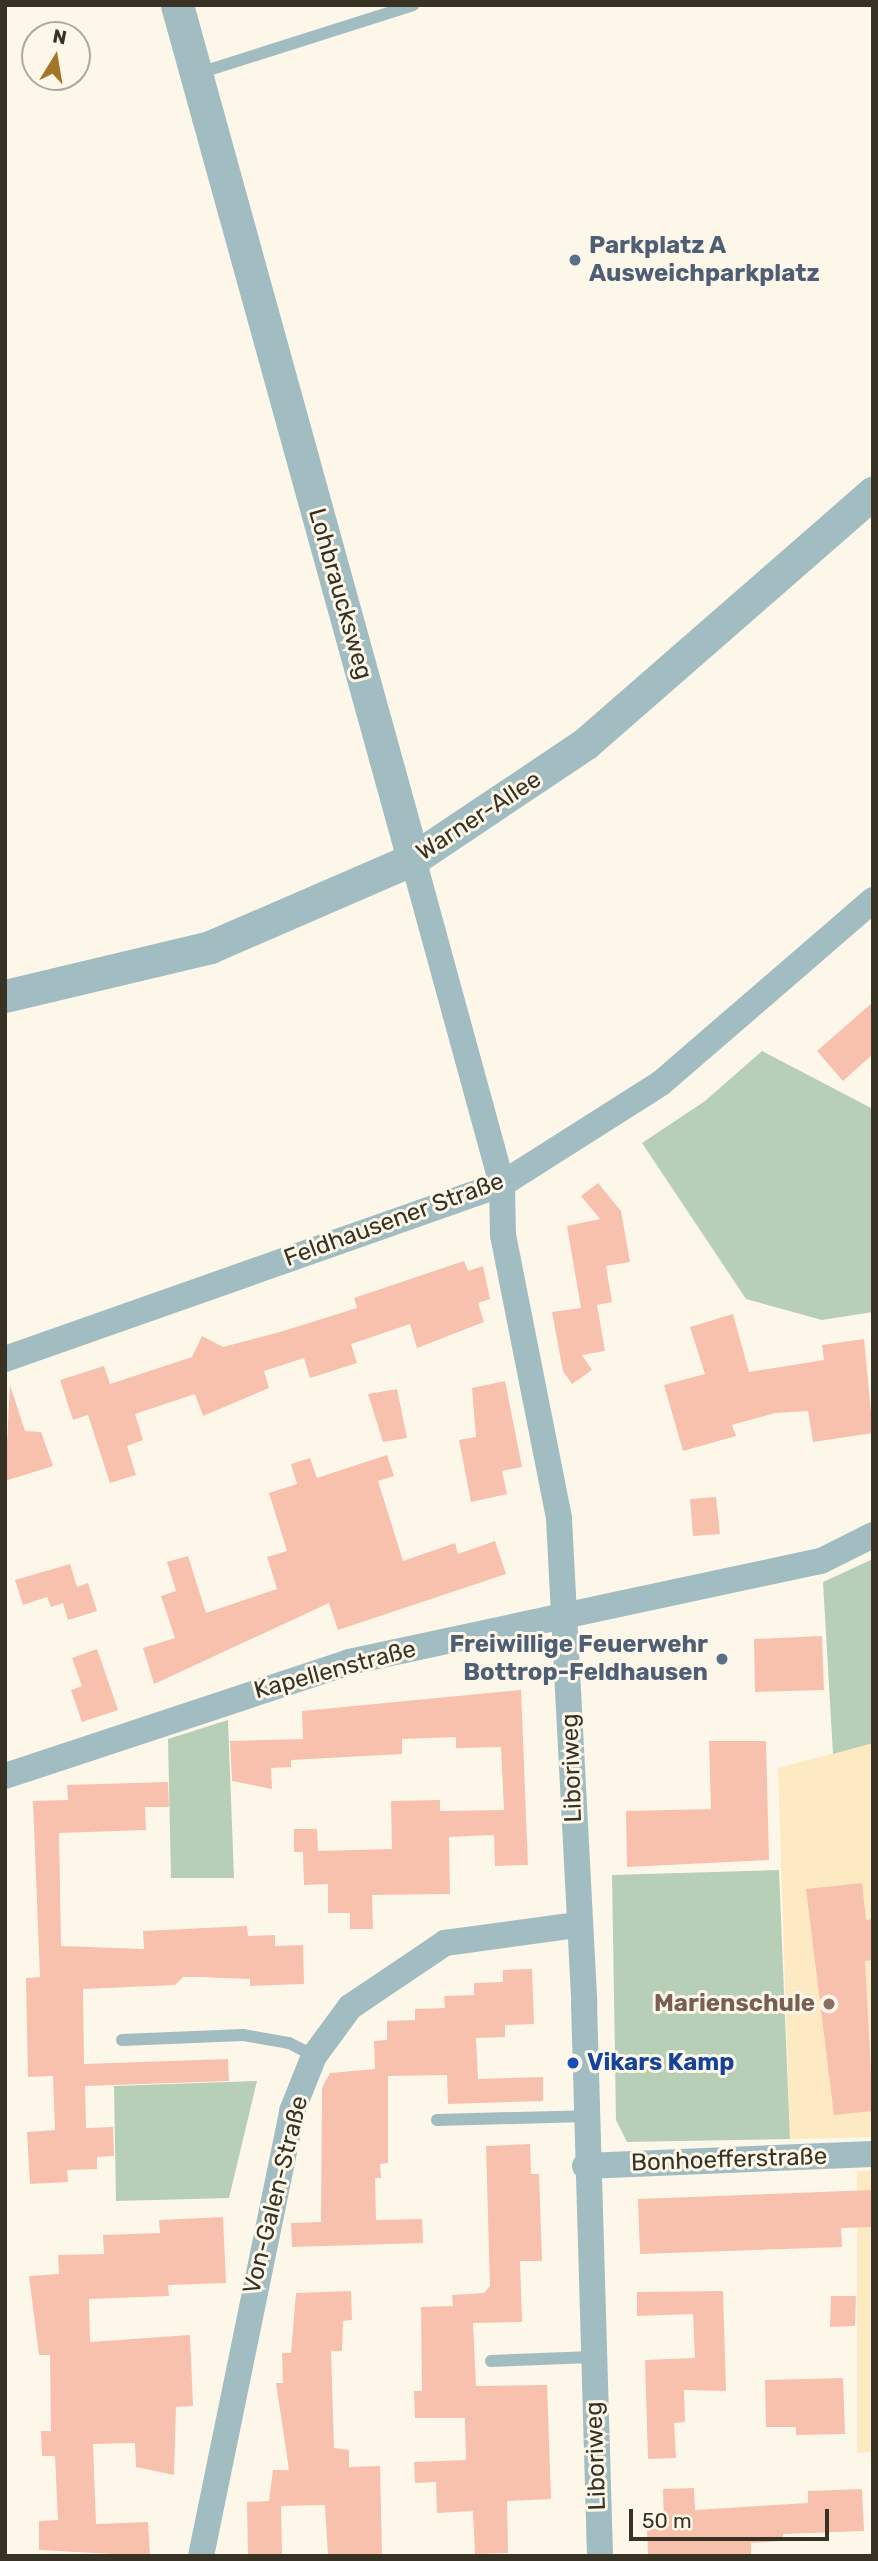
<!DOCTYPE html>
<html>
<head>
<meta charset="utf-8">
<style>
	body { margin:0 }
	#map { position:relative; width:878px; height:2561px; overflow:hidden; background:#fdf7ea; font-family:Rubik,sans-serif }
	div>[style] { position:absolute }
	.built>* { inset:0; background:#feeac2 }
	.green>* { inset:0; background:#b7cfb6 }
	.building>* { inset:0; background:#f7c1ae }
	.service>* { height:12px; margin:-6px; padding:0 6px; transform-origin:6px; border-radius:6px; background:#a1bdc1 }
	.minor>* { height:26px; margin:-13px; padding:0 13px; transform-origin:13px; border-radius:13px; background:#a1bdc1 }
	.tertiary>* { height:33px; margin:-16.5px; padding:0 16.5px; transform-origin:16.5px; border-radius:16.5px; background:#a1bdc1 }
	.dots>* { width:19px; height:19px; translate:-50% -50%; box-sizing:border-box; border:4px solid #fdf7ea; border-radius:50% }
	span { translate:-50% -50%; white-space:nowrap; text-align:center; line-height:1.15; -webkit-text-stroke:6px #fdf7ea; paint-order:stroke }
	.service-label { font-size:24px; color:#4e5e75; font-weight:700 }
	.left { translate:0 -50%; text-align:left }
	.right { translate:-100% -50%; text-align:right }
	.street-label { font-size:24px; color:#383225 }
	.education-label { font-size:24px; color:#785e54; font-weight:700 }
	.transit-label { font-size:24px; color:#164399; font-weight:700 }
	.frame { position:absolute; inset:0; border:7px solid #383225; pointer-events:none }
	.north { position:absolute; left:21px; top:21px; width:70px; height:70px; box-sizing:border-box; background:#fdf7ea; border:2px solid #aea89b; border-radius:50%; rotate:11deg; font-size:19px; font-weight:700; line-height:28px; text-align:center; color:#383225 }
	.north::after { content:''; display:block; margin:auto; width:24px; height:32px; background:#a27627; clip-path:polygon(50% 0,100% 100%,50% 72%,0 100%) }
	.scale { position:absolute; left:629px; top:2509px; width:200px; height:32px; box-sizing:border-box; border:4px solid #383225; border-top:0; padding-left:9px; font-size:21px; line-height:24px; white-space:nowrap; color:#383225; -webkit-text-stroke:5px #fdf7ea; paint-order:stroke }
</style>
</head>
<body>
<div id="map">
	<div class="built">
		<div style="clip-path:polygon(873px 1743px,873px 2137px,790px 2139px,778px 1768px)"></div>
		<div style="clip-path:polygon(873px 2170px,873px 2452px,857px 2453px,857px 2171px)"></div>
	</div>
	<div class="green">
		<div style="clip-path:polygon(762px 1051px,873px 1109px,873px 1312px,822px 1320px,746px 1299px,642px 1143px,705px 1101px)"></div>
		<div style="clip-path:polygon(873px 1559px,873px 1743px,833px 1754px,823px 1582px)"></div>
		<div style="clip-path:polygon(228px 1720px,234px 1878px,171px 1878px,168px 1739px)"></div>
		<div style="clip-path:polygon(779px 1870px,790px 2139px,627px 2142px,616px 2120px,612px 1875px)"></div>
		<div style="clip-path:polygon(257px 2081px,229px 2198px,116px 2201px,114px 2086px)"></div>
	</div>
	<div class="building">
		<div style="clip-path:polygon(873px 1002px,873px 1054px,843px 1081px,817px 1051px)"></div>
		<div style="clip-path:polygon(598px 1183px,621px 1211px,630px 1262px,606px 1266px,612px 1302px,597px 1305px,605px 1351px,582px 1355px,592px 1370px,572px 1384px,563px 1371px,552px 1312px,581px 1308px,567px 1226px,600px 1219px,581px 1196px)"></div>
		<div style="clip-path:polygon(464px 1261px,468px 1271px,483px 1266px,490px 1299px,478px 1303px,484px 1322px,417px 1348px,410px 1324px,351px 1344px,357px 1363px,310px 1378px,304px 1358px,264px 1371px,269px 1388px,203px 1416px,195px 1394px,135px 1414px,143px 1440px,127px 1446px,136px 1475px,110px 1483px,88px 1415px,73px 1420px,60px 1380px,104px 1366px,110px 1384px,192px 1357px,202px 1336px,223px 1347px,280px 1332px,357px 1308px,354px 1298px)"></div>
		<div style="clip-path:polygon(733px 1314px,749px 1372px,824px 1360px,822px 1345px,864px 1339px,873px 1433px,813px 1442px,808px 1411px,775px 1413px,732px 1425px,736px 1436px,683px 1451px,664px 1385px,705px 1374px,690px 1327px)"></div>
		<div style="clip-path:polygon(505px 1381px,522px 1467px,502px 1471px,507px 1494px,471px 1502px,459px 1440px,476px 1437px,472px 1388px)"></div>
		<div style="clip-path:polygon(10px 1385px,25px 1431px,41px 1432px,53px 1466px,5px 1481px)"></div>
		<div style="clip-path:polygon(397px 1389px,407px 1438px,383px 1442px,368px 1394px)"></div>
		<div style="clip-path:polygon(387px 1455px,394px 1476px,378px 1481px,403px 1561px,455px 1543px,458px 1554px,495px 1541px,506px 1574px,338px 1630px,329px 1603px,154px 1684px,143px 1648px,175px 1638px,161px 1596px,176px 1591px,167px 1562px,188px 1556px,206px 1613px,277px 1589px,267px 1557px,287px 1551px,269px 1493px,297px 1484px,291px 1464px,310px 1458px,317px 1478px)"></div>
		<div style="clip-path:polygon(716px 1497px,720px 1534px,693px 1536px,690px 1499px)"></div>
		<div style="clip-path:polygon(70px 1564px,77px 1587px,88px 1583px,97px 1611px,68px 1620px,63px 1603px,51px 1607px,47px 1597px,23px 1605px,15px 1580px)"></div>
		<div style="clip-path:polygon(822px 1636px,824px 1690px,755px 1692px,754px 1639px)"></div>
		<div style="clip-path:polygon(97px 1649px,118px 1710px,82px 1722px,71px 1690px,82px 1686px,72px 1658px)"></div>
		<div style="clip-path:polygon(521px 1690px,528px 1865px,495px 1866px,494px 1835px,449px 1837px,450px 1894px,372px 1895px,373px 1929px,350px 1929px,350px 1913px,328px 1913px,328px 1884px,304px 1885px,303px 1852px,294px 1852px,294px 1829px,317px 1829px,318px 1851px,392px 1849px,391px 1801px,440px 1800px,440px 1811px,504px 1810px,501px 1747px,456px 1748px,456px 1737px,402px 1739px,402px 1754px,291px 1760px,291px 1767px,271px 1768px,272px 1789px,232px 1781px,230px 1741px,303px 1739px,302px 1711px)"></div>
		<div style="clip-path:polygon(709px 1741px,766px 1741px,769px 1860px,627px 1867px,626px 1811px,711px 1809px)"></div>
		<div style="clip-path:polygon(168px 1782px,169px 1807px,145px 1807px,146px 1830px,59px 1833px,61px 1946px,144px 1949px,143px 1931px,247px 1926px,248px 1936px,275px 1935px,275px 1946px,303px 1945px,304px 1984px,250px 1986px,250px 1979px,201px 1977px,183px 1977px,175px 1985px,83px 1989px,84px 2064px,228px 2059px,229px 2081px,85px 2086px,86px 2128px,113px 2127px,114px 2156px,97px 2157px,97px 2169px,67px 2170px,68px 2182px,30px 2184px,27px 2132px,55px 2130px,53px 2076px,28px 2077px,26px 1978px,40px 1977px,33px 1801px,68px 1800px,67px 1785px)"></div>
		<div style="clip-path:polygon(862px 1883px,866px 1920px,873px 1919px,873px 1960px,865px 1961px,873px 2111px,834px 2115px,806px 1889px)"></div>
		<div style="clip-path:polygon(532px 1969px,534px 2024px,505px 2025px,505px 2037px,476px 2038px,478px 2079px,543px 2077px,543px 2101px,448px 2104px,447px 2075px,388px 2076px,388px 2163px,380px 2164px,381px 2178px,375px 2178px,376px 2220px,422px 2219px,423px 2243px,292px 2247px,291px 2223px,321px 2222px,322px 2088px,330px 2073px,375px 2069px,374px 2041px,387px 2040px,387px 2021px,415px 2020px,415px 2009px,445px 2008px,444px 1996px,474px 1995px,474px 1983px,503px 1982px,503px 1970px)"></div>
		<div style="clip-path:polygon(530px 2144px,531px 2174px,539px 2174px,542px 2261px,520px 2261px,522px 2322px,473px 2323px,476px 2386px,547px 2385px,551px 2499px,507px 2501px,508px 2553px,475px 2554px,473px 2511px,437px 2513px,436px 2482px,415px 2483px,414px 2462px,466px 2460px,465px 2418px,415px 2418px,414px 2391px,422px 2391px,421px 2307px,453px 2306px,452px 2295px,484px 2293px,490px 2286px,486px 2146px)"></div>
		<div style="clip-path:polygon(873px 2190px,873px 2227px,841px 2228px,842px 2247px,640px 2254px,638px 2199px)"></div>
		<div style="clip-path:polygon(223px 2217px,226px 2283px,168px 2285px,169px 2296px,89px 2299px,90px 2342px,190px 2335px,193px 2406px,176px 2407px,174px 2475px,136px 2467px,135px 2443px,93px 2444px,96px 2524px,148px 2522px,150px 2556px,39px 2550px,39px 2521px,58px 2520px,55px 2456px,42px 2456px,41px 2431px,51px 2431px,50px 2355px,39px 2355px,29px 2276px,59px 2274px,58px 2255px,104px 2254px,103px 2235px,160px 2233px,159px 2220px)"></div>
		<div style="clip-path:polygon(351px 2291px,352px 2320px,343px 2321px,342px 2351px,331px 2351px,334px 2448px,349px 2450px,349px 2467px,380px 2466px,382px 2556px,328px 2556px,325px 2505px,281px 2506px,282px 2556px,248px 2556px,247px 2502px,269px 2501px,273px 2470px,289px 2470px,276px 2383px,283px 2383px,282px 2353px,291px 2353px,296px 2293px)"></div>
		<div style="clip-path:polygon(723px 2291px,726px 2391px,684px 2390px,685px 2422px,674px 2423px,676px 2458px,648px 2459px,645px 2360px,695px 2358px,693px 2314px,637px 2316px,637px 2292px)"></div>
		<div style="clip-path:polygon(831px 2296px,856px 2296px,855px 2326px,830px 2327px)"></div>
		<div style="clip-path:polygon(843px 2378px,845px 2434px,796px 2435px,796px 2427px,766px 2427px,765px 2380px)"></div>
		<div style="clip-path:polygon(694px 2488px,695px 2510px,808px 2503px,808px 2491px,862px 2489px,864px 2531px,783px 2534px,783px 2541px,751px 2543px,751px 2556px,648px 2556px,647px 2529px,664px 2528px,663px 2489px)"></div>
	</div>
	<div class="service">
		<div style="left:196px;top:74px;width:228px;rotate:-17.6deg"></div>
		<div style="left:122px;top:2040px;width:121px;rotate:-2.4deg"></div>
		<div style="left:243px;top:2035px;width:47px;rotate:9.9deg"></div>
		<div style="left:289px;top:2043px;width:28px;rotate:27deg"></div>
		<div style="left:437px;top:2120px;width:148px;rotate:-1.5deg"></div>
		<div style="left:491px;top:2361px;width:101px;rotate:-2.3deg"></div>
	</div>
	<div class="minor">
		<div style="left:413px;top:859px;width:337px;rotate:74.7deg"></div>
		<div style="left:502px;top:1184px;width:51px;rotate:88.9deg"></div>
		<div style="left:503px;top:1235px;width:289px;rotate:78.8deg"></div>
		<div style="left:559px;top:1519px;width:485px;rotate:87deg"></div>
		<div style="left:584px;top:2003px;width:553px;rotate:88.34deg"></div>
		<div style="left:5px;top:1359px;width:527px;rotate:-19.4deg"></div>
		<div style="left:502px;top:1184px;width:188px;rotate:-32.4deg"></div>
		<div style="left:661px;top:1083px;width:280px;rotate:-40.8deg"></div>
		<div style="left:5px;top:1776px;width:362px;rotate:-18.3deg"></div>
		<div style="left:349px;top:1662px;width:483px;rotate:-12.1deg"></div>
		<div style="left:821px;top:1561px;width:58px;rotate:-26.6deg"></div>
		<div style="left:585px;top:2166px;width:288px;rotate:-2.4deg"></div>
		<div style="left:201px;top:2556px;width:454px;rotate:-78.4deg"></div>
		<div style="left:292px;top:2111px;width:59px;rotate:-68.2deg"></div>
		<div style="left:314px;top:2056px;width:61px;rotate:-53.7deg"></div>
		<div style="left:350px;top:2007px;width:115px;rotate:-34deg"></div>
		<div style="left:445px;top:1943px;width:132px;rotate:-7.8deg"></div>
	</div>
	<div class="tertiary">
		<div style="left:177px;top:5px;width:886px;rotate:74.55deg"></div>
		<div style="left:5px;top:996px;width:211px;rotate:-13.4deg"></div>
		<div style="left:210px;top:947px;width:221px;rotate:-23.4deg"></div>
		<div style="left:413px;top:859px;width:208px;rotate:-33.8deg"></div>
		<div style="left:586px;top:743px;width:381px;rotate:-41.1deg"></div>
	</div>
	<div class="dots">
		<div style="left:575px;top:260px;background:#5c6f8a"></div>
		<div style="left:722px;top:1659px;background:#5c6f8a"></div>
		<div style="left:829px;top:2004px;background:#8d6e63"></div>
		<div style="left:573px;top:2063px;background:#1a4fb4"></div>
	</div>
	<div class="service-label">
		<span class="left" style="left:589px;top:260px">Parkplatz A<br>Ausweichparkplatz</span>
		<span class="right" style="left:708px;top:1659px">Freiwillige Feuerwehr<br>Bottrop-Feldhausen</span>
	</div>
	<div class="street-label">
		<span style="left:340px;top:594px;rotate:74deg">Lohbraucksweg</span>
		<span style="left:479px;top:816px;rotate:-33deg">Warner-Allee</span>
		<span style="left:394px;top:1220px;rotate:-20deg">Feldhausener Straße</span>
		<span style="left:335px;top:1670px;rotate:-15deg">Kapellenstraße</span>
		<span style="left:572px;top:1768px;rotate:-92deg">Liboriweg</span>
		<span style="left:729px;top:2160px;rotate:-2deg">Bonhoefferstraße</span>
		<span style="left:276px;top:2195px;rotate:-76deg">Von-Galen-Straße</span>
		<span style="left:596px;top:2456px;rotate:-92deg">Liboriweg</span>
	</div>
	<div class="education-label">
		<span class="right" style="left:815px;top:2004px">Marienschule</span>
	</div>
	<div class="transit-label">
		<span class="left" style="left:587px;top:2063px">Vikars Kamp</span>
	</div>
	<div class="frame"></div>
	<div class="north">N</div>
	<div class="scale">50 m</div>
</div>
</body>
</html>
